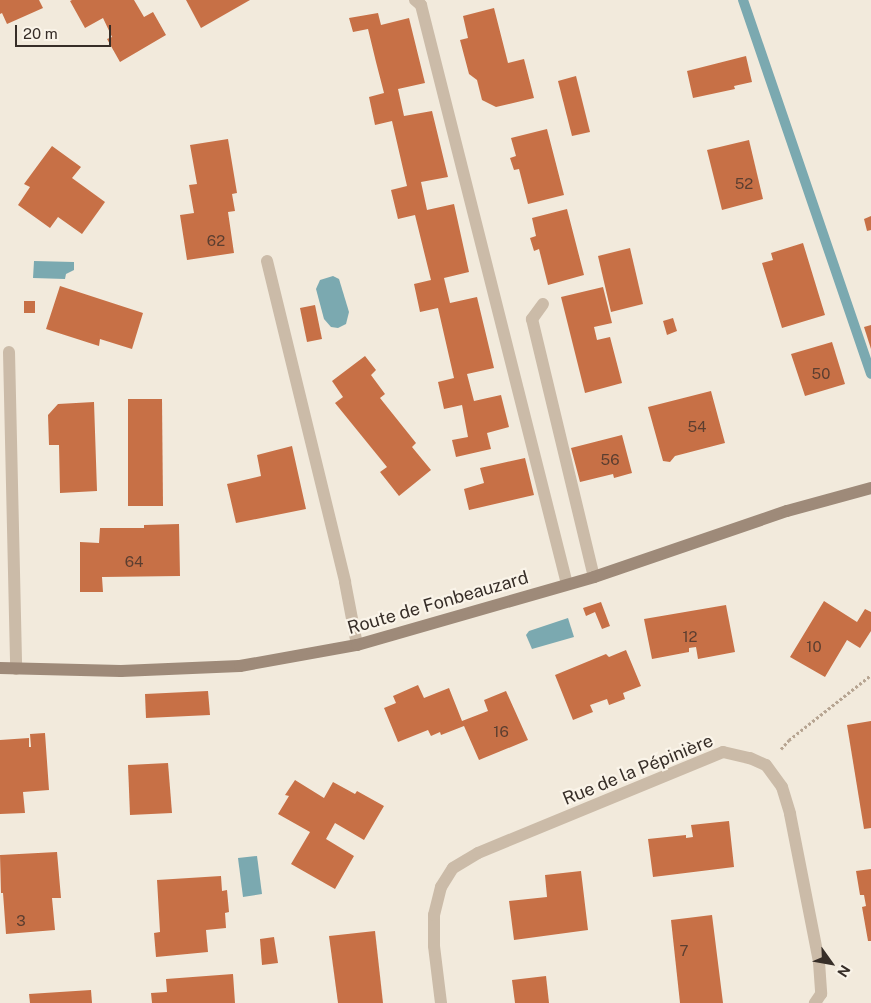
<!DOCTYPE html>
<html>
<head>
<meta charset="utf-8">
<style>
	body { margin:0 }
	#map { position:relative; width:871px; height:1003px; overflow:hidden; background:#f2eadc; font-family:"Public Sans",sans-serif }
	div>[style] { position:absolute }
	.water>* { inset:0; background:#7ba9b0 }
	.stream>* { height:10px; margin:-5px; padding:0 5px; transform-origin:5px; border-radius:5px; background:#7ba9b0 }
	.building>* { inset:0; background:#c77046 }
	.path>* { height:3px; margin-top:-1.5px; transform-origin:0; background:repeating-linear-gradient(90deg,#b7a592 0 2.5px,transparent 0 5px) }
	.lane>* { height:12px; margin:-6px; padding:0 6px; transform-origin:6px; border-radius:6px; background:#cbbba8 }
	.street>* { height:12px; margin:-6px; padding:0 6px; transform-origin:6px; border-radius:6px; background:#cbbba8 }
	.secondary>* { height:12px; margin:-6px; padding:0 6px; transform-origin:6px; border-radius:6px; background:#9e8a79 }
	span { translate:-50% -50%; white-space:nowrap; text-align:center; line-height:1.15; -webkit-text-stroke:4.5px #faf4e9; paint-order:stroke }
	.number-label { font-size:15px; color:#5b3e30 }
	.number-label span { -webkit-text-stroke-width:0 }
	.street-label { font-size:18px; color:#372e28 }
	.north { position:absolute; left:806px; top:938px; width:50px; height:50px; -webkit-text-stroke:4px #faf4e9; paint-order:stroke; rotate:122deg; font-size:14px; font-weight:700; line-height:20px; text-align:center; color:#372e28 }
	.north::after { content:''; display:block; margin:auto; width:18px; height:22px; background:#372e28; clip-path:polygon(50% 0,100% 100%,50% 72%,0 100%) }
	.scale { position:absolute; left:15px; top:25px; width:96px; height:22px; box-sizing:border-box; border:2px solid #372e28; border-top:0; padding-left:6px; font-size:15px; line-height:18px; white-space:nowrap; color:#372e28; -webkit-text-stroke:4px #faf4e9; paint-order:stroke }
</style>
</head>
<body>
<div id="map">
	<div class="water">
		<div style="clip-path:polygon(34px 261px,74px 262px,74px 270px,66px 274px,65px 279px,33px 278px)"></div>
		<div style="clip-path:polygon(333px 276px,339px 279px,349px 312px,346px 324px,338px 328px,331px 327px,324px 319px,316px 289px,320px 280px)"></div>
		<div style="clip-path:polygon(568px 618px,574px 637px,532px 649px,526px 635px,529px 631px)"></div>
		<div style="clip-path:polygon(257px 856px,262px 894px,243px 897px,238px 858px)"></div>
	</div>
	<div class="stream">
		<div style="left:743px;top:0;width:395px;rotate:71.1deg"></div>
	</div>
	<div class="building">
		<div style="clip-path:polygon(0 0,39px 0,43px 8px,7px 24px,2px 13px,0 14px)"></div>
		<div style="clip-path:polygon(72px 0,134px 0,144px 17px,153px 12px,166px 35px,120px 62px,107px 39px,112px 37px,103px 18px,85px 28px,70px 1px)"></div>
		<div style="clip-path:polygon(186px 0,250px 0,201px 28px)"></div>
		<div style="clip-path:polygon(494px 8px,508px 63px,524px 59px,534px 98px,496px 107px,482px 100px,477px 80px,469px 74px,460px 40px,468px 38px,463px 16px)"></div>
		<div style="clip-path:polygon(378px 13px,381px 25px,409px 18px,425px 83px,398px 89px,404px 116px,432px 111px,448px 177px,421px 182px,427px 210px,454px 204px,469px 272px,444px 278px,450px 303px,477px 297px,494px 368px,467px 374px,474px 401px,501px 395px,509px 427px,487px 433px,491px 449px,456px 457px,452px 440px,468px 437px,462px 405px,444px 409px,438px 382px,454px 378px,438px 308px,420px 312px,414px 284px,431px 280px,415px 215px,398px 219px,391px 190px,407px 186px,392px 121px,375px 125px,369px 97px,384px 93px,376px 62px,368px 29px,353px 32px,349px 18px)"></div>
		<div style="clip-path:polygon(746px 56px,752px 82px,734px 86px,735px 89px,693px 98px,687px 71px)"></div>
		<div style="clip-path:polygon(576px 76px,590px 132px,572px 136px,558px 81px)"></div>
		<div style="clip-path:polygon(547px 129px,564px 195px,528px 204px,519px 169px,514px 170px,510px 158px,516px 156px,511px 138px)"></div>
		<div style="clip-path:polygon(228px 139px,237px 193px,232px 194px,235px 211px,228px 212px,234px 253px,187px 260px,180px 215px,194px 213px,189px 185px,197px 184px,190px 145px)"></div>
		<div style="clip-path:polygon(749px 140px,763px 199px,722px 210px,707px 150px)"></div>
		<div style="clip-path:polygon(52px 146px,81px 167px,72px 178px,105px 202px,82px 234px,58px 217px,50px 228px,18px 205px,30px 187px,24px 184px)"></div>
		<div style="clip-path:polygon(567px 209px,584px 275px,548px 285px,539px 249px,534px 251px,530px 238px,536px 236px,532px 218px)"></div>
		<div style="clip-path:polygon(871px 216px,871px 230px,867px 231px,864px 219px)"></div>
		<div style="clip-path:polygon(803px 243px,825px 315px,782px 328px,762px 263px,773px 260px,771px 253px)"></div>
		<div style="clip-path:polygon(630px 248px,643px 304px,611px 312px,598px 256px)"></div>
		<div style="clip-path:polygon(60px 286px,143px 313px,132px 349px,100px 339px,99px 346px,46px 329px)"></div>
		<div style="clip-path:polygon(603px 287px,612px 323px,594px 327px,597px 340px,610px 337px,622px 383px,585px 393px,561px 297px)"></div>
		<div style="clip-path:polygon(24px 301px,35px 301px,35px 313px,24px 313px)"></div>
		<div style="clip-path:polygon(315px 305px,322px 339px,307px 342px,300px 308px)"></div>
		<div style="clip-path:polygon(673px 318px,677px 331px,667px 335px,663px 321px)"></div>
		<div style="clip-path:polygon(871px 325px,871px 349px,864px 327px)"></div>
		<div style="clip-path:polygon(832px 342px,845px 384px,805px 396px,791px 354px)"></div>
		<div style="clip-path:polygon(365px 356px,376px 370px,371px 375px,385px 394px,380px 398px,416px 443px,412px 447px,431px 470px,399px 496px,380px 472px,387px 467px,335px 403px,343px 397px,332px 381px)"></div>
		<div style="clip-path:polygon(711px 391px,725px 443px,675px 456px,670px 462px,663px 461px,648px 407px)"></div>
		<div style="clip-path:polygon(128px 399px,162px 399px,163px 506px,128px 506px)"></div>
		<div style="clip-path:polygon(94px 402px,97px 491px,60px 493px,59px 445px,49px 445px,48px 415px,58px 404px)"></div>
		<div style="clip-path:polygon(622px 435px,632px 473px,614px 478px,613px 474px,580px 482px,571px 448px)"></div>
		<div style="clip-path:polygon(292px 446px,306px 509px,236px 523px,227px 484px,261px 476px,257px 455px)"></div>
		<div style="clip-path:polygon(525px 458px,534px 495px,469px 510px,464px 489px,484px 483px,480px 468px)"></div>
		<div style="clip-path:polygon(179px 524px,180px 576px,102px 577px,103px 592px,80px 592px,80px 542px,99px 543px,100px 528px,144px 528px,144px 525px)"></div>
		<div style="clip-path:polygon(824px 601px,857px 622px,865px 609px,871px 612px,871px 631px,860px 648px,847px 640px,825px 677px,790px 657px)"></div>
		<div style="clip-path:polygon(601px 602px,610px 626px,602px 629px,595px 612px,586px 616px,583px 608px)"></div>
		<div style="clip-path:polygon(726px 605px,735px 652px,698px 659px,696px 647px,689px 648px,689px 652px,652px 659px,644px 619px)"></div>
		<div style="clip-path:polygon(626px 650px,641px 686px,623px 693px,625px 699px,609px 705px,607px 699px,590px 705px,593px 712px,573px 720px,555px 675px,606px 654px,609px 657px)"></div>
		<div style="clip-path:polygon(418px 685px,424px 698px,449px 688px,462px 721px,488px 711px,484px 700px,506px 691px,528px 740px,479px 760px,464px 726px,441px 735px,440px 732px,431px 736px,428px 730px,398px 742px,384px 708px,396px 703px,393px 696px)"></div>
		<div style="clip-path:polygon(208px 691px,210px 715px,146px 718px,145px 694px)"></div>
		<div style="clip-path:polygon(871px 721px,871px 828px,864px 829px,847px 725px)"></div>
		<div style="clip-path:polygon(45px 733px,49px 790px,23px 792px,25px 813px,0 814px,0 740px,29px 738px,29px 747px,31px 747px,30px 734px)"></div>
		<div style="clip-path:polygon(168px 763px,172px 813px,130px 815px,128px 765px)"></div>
		<div style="clip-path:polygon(295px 780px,324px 798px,333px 782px,355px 794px,357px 791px,384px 806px,364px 840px,335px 823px,326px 839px,354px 856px,335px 889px,291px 864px,310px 832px,278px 814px,289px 796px,285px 795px)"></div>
		<div style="clip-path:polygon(729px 821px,734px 867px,653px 877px,648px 839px,686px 835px,686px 838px,693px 837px,691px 825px)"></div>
		<div style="clip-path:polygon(57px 852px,61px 898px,52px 898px,55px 930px,6px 934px,3px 893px,1px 893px,0 855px)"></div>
		<div style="clip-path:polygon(871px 869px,871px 941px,868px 941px,862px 907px,866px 906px,864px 895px,860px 895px,856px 871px)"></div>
		<div style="clip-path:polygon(581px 871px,588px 930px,514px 940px,509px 901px,547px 897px,545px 875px)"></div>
		<div style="clip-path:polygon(221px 876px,222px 891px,227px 890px,229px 912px,225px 913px,226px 928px,206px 930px,208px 952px,156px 957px,154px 933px,160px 932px,157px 880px)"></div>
		<div style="clip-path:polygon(712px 915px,723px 1003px,680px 1003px,671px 920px)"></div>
		<div style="clip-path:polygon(375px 931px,383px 1003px,338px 1003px,329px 936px)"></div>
		<div style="clip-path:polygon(274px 937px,278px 963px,262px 965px,260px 939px)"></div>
		<div style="clip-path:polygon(233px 974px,235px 1003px,152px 1003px,151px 993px,167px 992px,166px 979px)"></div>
		<div style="clip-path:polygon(546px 976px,549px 1003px,515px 1003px,512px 980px)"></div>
		<div style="clip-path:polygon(91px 990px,92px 1003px,30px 1003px,29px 994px)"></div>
	</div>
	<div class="path">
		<div style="left:781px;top:749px;width:12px;rotate:-48deg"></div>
		<div style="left:789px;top:740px;width:105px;rotate:-38.4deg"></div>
	</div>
	<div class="lane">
		<div style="left:415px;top:0;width:8px;rotate:40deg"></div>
		<div style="left:421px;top:5px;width:597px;rotate:75.85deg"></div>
		<div style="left:267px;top:261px;width:330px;rotate:76.3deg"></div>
		<div style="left:345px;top:582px;width:64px;rotate:79.2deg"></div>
		<div style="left:543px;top:304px;width:19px;rotate:126deg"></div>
		<div style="left:532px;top:319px;width:265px;rotate:76.5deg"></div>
		<div style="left:9px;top:352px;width:317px;rotate:88.7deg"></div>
	</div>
	<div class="street">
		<div style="left:441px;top:1003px;width:57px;rotate:-97deg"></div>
		<div style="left:434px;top:946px;width:31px;rotate:-90deg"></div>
		<div style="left:434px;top:915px;width:29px;rotate:-76deg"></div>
		<div style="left:441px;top:887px;width:22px;rotate:-58deg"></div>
		<div style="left:453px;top:868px;width:29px;rotate:-31deg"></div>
		<div style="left:478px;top:853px;width:265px;rotate:-22.4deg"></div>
		<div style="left:723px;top:752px;width:28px;rotate:13deg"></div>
		<div style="left:750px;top:758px;width:17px;rotate:24deg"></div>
		<div style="left:766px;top:765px;width:27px;rotate:54deg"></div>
		<div style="left:782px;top:787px;width:28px;rotate:73deg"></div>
		<div style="left:790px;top:814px;width:151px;rotate:78.9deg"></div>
		<div style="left:819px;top:962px;width:32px;rotate:86deg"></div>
		<div style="left:821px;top:994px;width:11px;rotate:124deg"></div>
	</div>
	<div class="secondary">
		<div style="left:0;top:668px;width:121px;rotate:1.4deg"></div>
		<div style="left:121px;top:671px;width:119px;rotate:-2.4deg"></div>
		<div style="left:240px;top:666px;width:119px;rotate:-10.2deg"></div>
		<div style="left:357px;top:645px;width:247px;rotate:-16deg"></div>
		<div style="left:594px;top:577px;width:204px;rotate:-18.9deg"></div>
		<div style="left:787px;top:511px;width:87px;rotate:-15.3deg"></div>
	</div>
	<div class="number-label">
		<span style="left:744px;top:184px">52</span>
		<span style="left:216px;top:241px">62</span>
		<span style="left:821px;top:374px">50</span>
		<span style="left:697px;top:427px">54</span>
		<span style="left:610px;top:460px">56</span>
		<span style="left:134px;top:562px">64</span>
		<span style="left:690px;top:637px">12</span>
		<span style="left:814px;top:647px">10</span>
		<span style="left:501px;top:732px">16</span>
		<span style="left:21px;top:921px">3</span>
		<span style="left:684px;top:951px">7</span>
	</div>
	<div class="street-label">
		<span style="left:438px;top:603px;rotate:-16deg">Route de Fonbeauzard</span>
		<span style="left:638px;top:770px;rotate:-22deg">Rue de la Pépinière</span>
	</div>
	<div class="north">N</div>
	<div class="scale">20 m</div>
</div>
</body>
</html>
